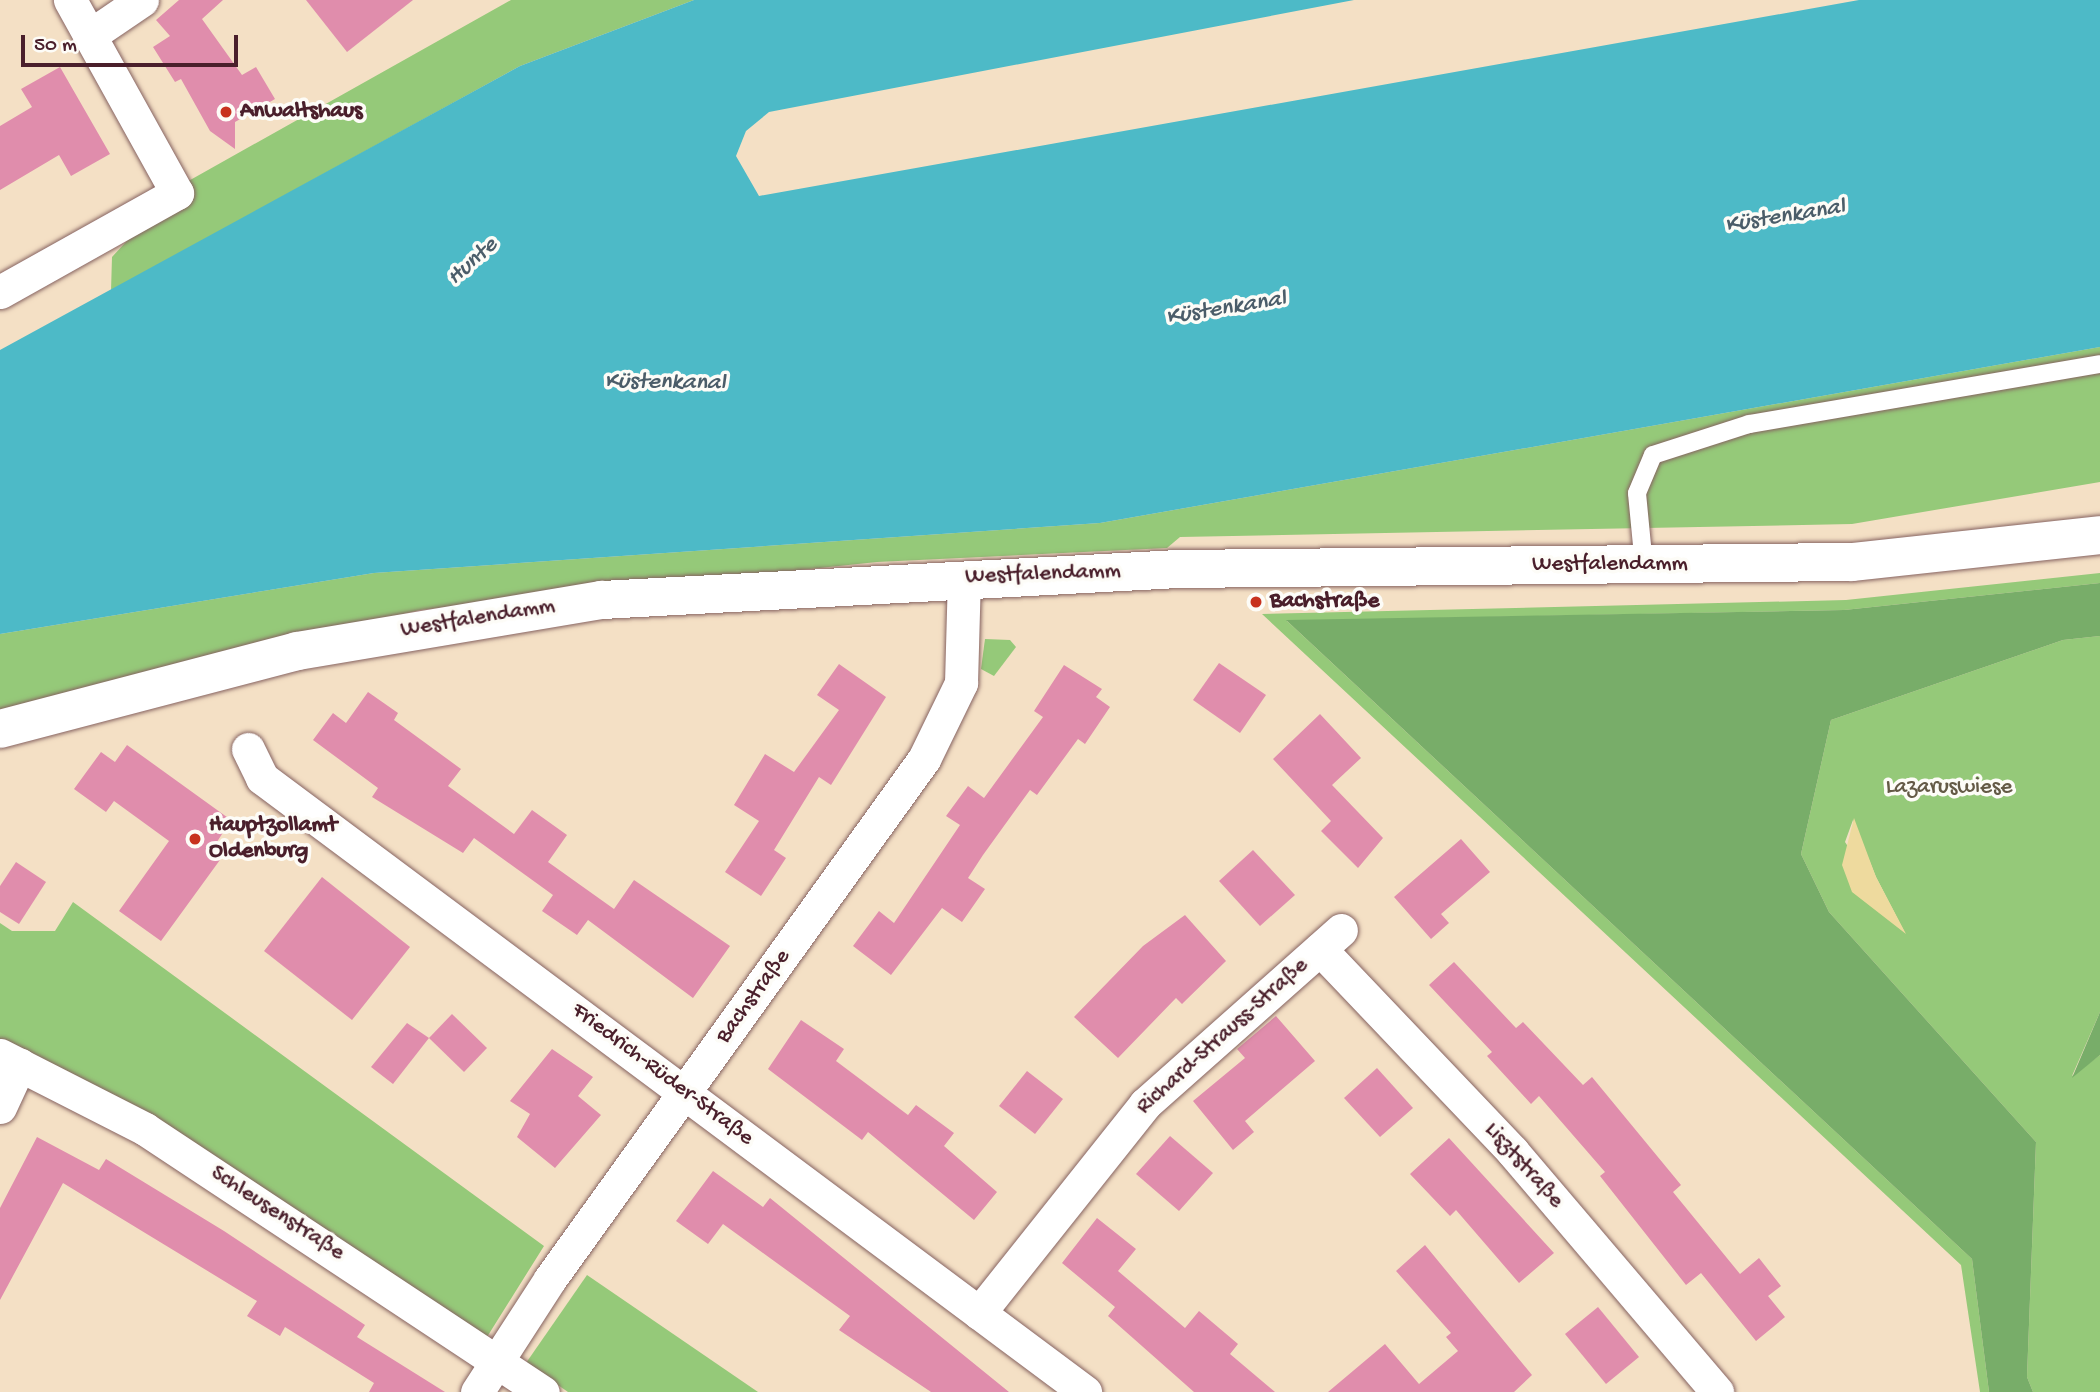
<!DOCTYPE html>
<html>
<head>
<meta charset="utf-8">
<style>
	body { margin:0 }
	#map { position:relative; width:2100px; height:1392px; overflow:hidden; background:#f4e0c5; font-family:"Gochi Hand",sans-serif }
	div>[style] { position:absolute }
	.green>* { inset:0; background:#95c979 }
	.forest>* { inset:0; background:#78ad69 }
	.sand>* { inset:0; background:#eeda9e }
	.water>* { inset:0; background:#4dbac7 }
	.building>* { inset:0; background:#e08dac }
	.roads { filter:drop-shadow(0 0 2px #866361) drop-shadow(0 0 2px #866361) }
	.lane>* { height:18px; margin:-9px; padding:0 9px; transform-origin:9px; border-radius:9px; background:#fff }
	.street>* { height:33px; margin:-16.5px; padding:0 16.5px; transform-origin:16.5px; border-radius:16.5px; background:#fff }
	.secondary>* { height:38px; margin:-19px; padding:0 19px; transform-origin:19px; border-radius:19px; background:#fff }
	.dots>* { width:19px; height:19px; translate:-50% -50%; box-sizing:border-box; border:4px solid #fdfcf7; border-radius:50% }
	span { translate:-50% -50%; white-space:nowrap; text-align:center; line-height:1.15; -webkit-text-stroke:7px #fdfcf7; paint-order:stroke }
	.poi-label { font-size:23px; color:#4a1f2b; font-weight:700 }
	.left { translate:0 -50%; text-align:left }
	.street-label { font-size:23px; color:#4a1f2b }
	.park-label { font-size:23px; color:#645a46 }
	.water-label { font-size:24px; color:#4b5d69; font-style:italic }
	.scale { position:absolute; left:21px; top:35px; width:217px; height:32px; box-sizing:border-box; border:4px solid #4a1f2b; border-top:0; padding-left:9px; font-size:21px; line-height:24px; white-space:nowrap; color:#4a1f2b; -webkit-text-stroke:5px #fdfcf7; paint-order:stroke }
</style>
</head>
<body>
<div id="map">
	<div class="green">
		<div style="clip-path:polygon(511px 0,694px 0,520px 66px,111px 291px,112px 257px,176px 188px)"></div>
		<div style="clip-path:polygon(2100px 347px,2100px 482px,1852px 524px,1180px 537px,1167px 548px,877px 562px,420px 610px,0 712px,0 634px,374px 573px,1100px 523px)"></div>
		<div style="clip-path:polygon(2100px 573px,2100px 583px,1844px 610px,1287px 621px,1972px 1259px,1989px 1392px,1980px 1392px,1961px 1265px,1262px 614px,1846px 600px)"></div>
		<div style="clip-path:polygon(evenodd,2100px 636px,2100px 1012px,2072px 1076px,2100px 1055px,2100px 1392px,2033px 1392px,2027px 1377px,2036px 1142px,1829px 912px,1801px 854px,1831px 720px,2063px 640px,2100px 636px,1853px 820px,1876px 877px,1905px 933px,1845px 842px,1853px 820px)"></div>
		<div style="clip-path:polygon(985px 639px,1010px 640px,1016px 647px,994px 676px,981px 669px)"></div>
		<div style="clip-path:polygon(73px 902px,544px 1246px,487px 1337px,0 1039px,0 923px,12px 931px,55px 931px)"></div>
		<div style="clip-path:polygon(587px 1275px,758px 1392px,568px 1392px,526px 1363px)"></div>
	</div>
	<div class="forest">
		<div style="clip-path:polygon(2100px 583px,2100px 636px,2063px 640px,1831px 720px,1801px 854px,1829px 912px,2036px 1142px,2027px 1377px,2033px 1392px,1989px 1392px,1972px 1259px,1286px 620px,1844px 610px)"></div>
		<div style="clip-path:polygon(2100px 1012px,2100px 1055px,2072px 1078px)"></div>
	</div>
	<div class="sand">
		<div style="clip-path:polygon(1854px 818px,1876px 877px,1906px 934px,1852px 892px,1842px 865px)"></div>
	</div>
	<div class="water">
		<div style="clip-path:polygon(694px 0,1354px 0,769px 112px,746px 131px,736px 156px,759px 196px,1859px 0,2100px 0,2100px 347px,1100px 523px,374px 573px,0 634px,0 350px,520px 66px)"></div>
	</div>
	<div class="building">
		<div style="clip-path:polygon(179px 0,223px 0,202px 19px,242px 75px,256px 67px,275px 99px,235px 122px,235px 149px,210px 131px,181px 79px,175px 82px,153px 47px,170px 36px,156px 20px)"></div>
		<div style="clip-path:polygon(306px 0,413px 0,347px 52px)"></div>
		<div style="clip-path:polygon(60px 67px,110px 154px,71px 176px,59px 155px,0 190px,0 126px,32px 107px,21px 89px)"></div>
		<div style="clip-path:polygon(1219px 663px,1266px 695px,1240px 733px,1193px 700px)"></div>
		<div style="clip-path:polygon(839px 664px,886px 697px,831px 785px,819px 777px,774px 850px,786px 858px,761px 896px,725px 872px,759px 821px,734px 805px,765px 754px,794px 772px,839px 710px,817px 695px)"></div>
		<div style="clip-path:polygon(1064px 665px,1102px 689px,1096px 697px,1110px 707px,1085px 744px,1078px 739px,1037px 795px,1030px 790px,983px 855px,968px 878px,985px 889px,962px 922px,942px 908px,891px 975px,853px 946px,879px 911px,894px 923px,960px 825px,946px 816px,968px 786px,984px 798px,1043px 717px,1034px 711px)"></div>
		<div style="clip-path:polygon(368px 692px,398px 713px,394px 720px,461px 769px,448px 786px,514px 834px,532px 810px,567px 835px,548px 862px,614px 909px,634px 880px,730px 946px,693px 998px,588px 920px,577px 935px,542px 911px,553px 895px,474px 838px,463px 853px,372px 797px,378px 788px,313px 740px,333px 713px,346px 723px)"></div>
		<div style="clip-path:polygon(1320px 714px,1361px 758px,1332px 785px,1383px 838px,1358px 868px,1321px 831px,1331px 821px,1273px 759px)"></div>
		<div style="clip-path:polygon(127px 745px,231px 820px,215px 845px,225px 853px,161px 941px,119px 911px,169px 841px,114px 801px,106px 812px,74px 789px,101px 752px,115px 762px)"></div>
		<div style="clip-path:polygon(1461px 839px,1490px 872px,1441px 914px,1449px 923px,1431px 939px,1394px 897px)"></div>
		<div style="clip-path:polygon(1253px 850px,1295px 895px,1260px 926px,1219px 881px)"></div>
		<div style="clip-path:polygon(16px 862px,46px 882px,19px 924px,0 912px,0 886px)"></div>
		<div style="clip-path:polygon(322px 877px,410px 947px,352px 1020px,264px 951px)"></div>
		<div style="clip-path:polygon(1185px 915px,1226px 961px,1182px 1004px,1176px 998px,1118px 1058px,1074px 1017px,1143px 946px)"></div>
		<div style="clip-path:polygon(1454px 962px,1516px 1028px,1523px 1022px,1583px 1085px,1592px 1077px,1681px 1185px,1673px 1192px,1740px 1274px,1759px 1258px,1781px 1286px,1768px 1296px,1785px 1317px,1756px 1341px,1701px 1273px,1686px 1285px,1600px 1176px,1605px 1172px,1539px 1096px,1531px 1104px,1487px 1056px,1492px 1052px,1429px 985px)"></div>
		<div style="clip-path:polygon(452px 1014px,487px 1048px,464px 1072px,429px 1038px)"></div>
		<div style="clip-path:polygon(1276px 1016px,1315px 1061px,1245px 1121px,1254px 1132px,1233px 1150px,1193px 1101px,1245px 1058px,1237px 1049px)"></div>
		<div style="clip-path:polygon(801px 1020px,844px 1049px,836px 1061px,908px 1115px,916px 1105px,954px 1133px,944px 1146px,997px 1192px,974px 1220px,868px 1132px,862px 1140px,768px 1069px)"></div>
		<div style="clip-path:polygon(407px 1023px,429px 1038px,393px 1084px,371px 1067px)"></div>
		<div style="clip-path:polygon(552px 1049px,593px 1077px,578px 1096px,601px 1115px,555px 1168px,517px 1137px,530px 1114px,510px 1101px)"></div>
		<div style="clip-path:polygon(1377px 1068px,1413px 1108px,1380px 1137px,1344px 1098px)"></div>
		<div style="clip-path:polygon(1027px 1071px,1063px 1099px,1035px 1134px,999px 1106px)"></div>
		<div style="clip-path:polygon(1170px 1136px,1213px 1173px,1179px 1211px,1136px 1174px)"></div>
		<div style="clip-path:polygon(37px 1137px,99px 1170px,106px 1159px,224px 1231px,365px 1325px,357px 1337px,445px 1392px,369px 1392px,374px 1383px,285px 1327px,280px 1336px,247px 1316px,257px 1301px,63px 1183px,0 1300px,0 1208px)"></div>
		<div style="clip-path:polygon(1449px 1138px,1554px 1253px,1519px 1283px,1456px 1210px,1450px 1216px,1410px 1174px)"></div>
		<div style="clip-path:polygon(713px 1171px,763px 1207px,770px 1198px,1009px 1392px,931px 1392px,839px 1330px,850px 1316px,723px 1224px,708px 1244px,676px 1221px)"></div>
		<div style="clip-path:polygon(1097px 1218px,1136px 1249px,1118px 1271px,1185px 1328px,1199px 1311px,1238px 1344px,1230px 1354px,1275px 1392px,1194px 1392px,1108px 1316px,1115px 1307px,1062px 1263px)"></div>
		<div style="clip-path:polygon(1425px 1245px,1532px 1375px,1514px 1392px,1328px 1392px,1385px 1344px,1419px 1384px,1458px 1351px,1446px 1337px,1451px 1333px,1396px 1271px)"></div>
		<div style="clip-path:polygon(1598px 1307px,1639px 1357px,1606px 1384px,1565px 1334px)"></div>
	</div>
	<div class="roads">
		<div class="lane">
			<div style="left:1644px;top:566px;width:73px;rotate:-95.5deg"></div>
			<div style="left:1637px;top:493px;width:41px;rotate:-67.2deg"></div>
			<div style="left:1653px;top:455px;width:101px;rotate:-17.9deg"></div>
			<div style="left:1749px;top:424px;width:356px;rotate:-9.7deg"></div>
		</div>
		<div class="street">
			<div style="left:89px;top:36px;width:64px;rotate:-34.2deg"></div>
			<div style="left:0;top:292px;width:203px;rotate:-29.2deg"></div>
			<div style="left:177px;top:193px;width:221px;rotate:-119deg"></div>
			<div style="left:248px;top:749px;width:32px;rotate:64deg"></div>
			<div style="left:262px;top:778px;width:1027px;rotate:36.72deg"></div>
			<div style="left:1320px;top:949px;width:280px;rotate:46.4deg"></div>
			<div style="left:1513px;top:1152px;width:315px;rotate:49.6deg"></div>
			<div style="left:0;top:1055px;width:163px;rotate:27deg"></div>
			<div style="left:145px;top:1129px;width:477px;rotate:33.5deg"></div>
			<div style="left:0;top:1107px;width:47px;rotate:-65.1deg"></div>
			<div style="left:979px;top:1313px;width:267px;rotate:-51.5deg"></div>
			<div style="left:1145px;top:1104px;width:262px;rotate:-41.6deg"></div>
			<div style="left:477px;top:1392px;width:135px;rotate:-57.1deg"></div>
			<div style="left:550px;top:1279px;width:641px;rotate:-54.28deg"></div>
			<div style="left:924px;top:759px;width:85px;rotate:-64deg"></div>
			<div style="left:961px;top:683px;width:105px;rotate:-88.4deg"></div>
		</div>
		<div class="secondary">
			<div style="left:0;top:729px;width:307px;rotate:-14.7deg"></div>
			<div style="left:297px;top:651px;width:309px;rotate:-9.5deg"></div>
			<div style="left:602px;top:600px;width:577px;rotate:-3.08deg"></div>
			<div style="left:1178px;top:569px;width:674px;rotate:-0.6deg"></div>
			<div style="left:1852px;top:562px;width:249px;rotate:-6.2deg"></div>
		</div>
	</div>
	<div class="dots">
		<div style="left:226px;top:112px;background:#c8321e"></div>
		<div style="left:1256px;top:602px;background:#c8321e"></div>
		<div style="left:195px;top:839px;background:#c8321e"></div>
	</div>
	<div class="poi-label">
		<span class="left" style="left:240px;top:112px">Anwaltshaus</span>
		<span class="left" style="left:1270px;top:602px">Bachstraße</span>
		<span class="left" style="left:209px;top:839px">Hauptzollamt<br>Oldenburg</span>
	</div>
	<div class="street-label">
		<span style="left:1610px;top:565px">Westfalendamm</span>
		<span style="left:1043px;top:575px;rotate:-2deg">Westfalendamm</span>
		<span style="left:478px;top:619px;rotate:-9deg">Westfalendamm</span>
		<span style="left:754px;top:997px;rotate:-54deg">Bachstraße</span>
		<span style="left:1223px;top:1037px;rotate:-42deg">Richard-Strauss-Straße</span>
		<span style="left:662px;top:1075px;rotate:37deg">Friedrich-Rüder-Straße</span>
		<span style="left:1523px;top:1166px;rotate:48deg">Lisztstraße</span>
		<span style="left:277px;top:1214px;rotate:33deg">Schleusenstraße</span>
	</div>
	<div class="park-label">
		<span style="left:1949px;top:788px">Lazaruswiese</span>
	</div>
	<div class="water-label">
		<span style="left:1785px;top:217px;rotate:-9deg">Küstenkanal</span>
		<span style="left:473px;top:262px;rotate:-42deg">Hunte</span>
		<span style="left:1226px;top:309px;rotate:-9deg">Küstenkanal</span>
		<span style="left:665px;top:383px;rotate:1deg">Küstenkanal</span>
	</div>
	<div class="scale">50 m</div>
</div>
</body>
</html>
